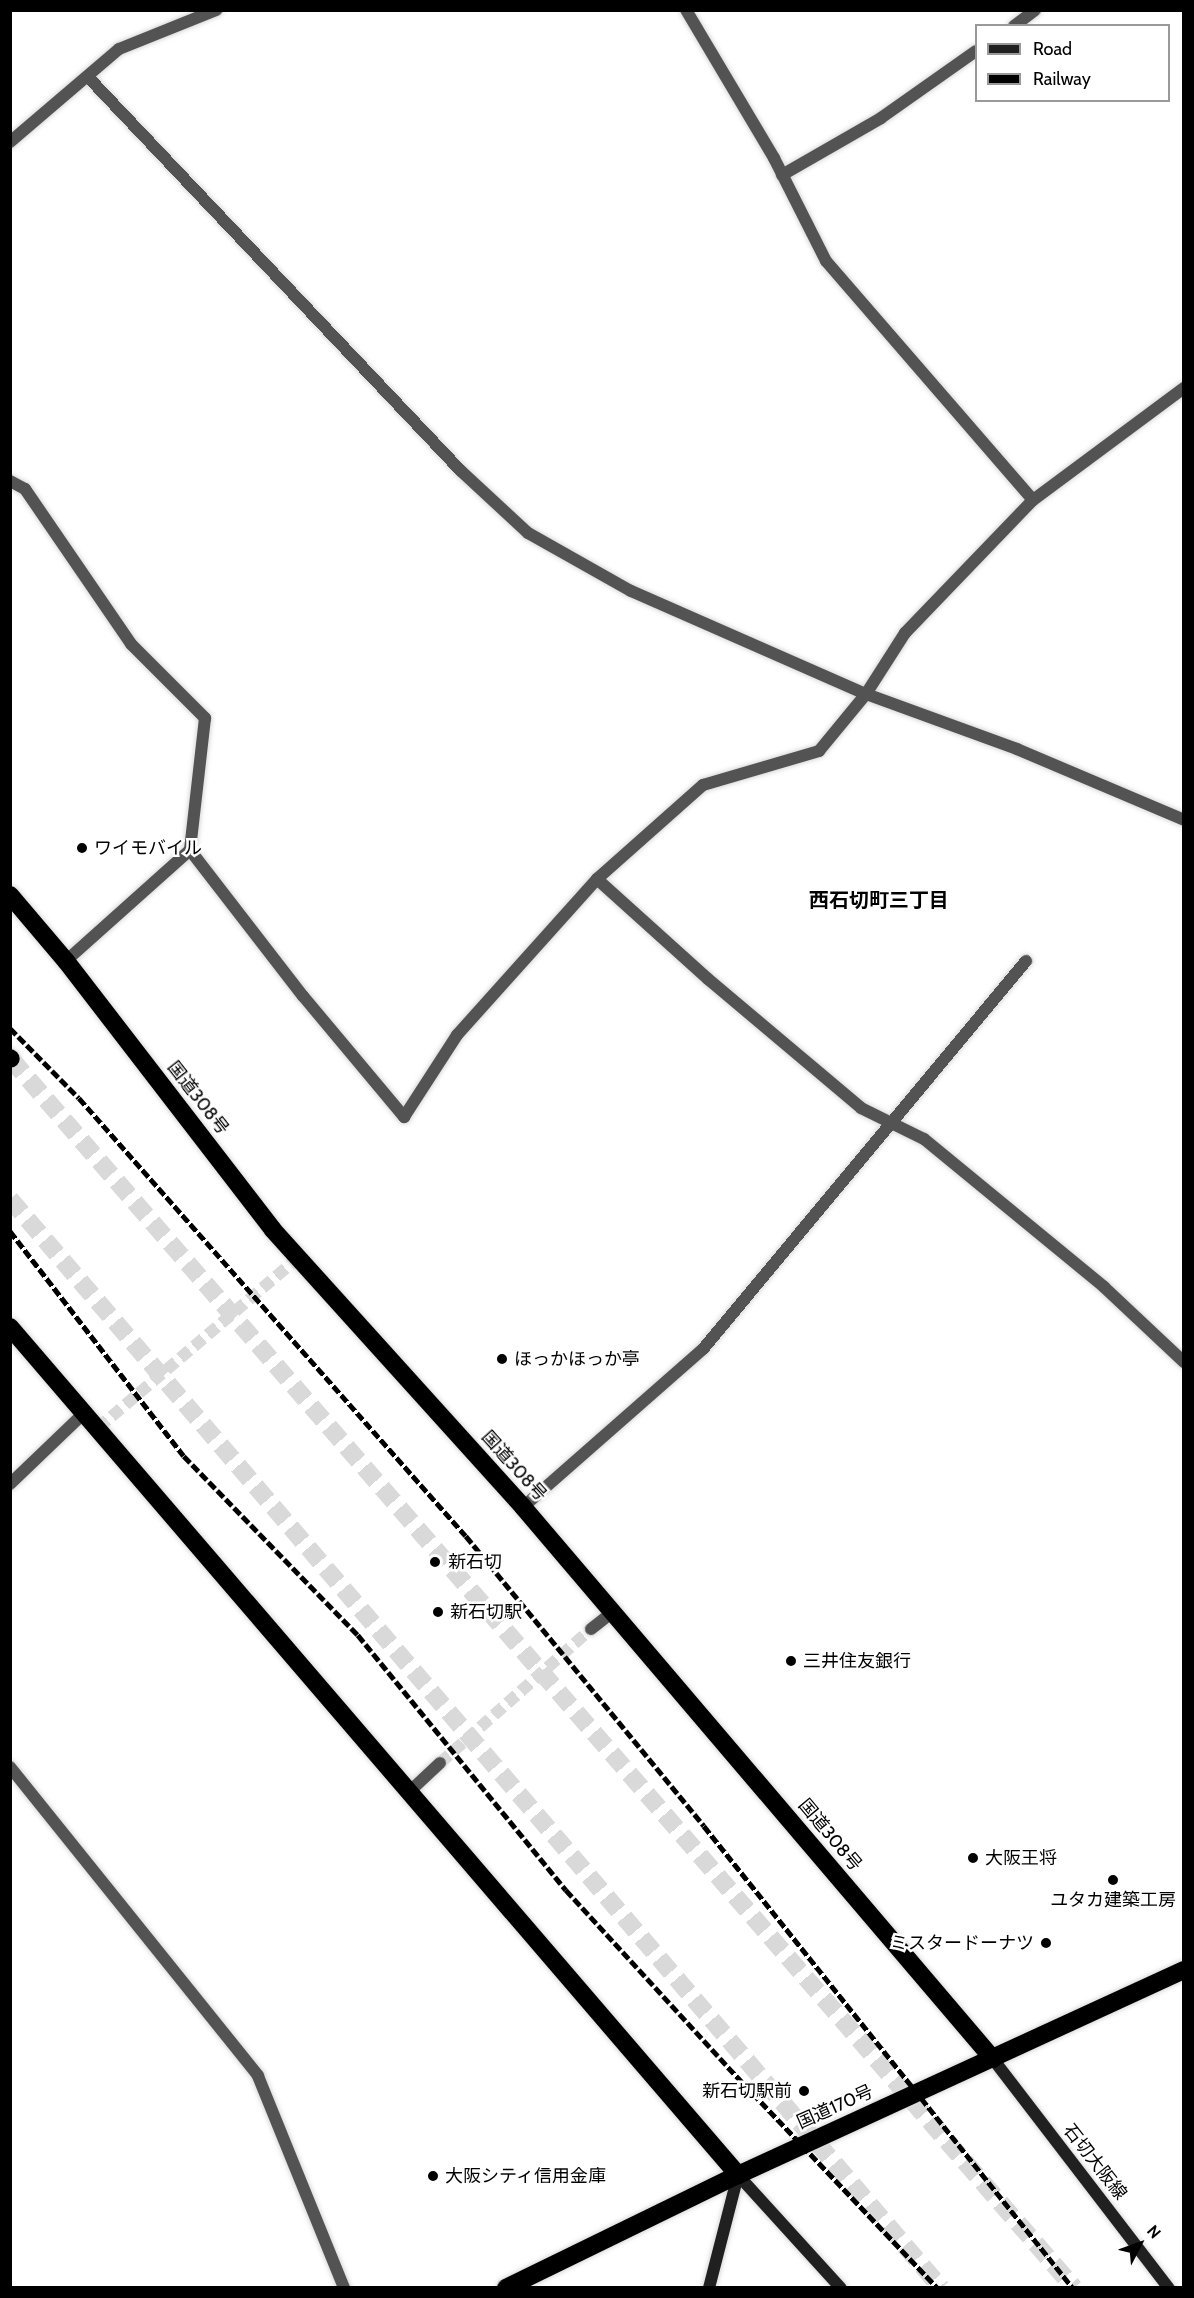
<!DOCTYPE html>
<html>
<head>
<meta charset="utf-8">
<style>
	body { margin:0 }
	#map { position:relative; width:1194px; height:2298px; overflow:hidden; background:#fff; font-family:Cabin,"Noto Sans JP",sans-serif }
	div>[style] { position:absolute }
	.street-tunnel>* { height:12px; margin-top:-6px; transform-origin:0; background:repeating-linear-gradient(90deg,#d9d9d9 0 12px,transparent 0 18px) }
	.highway-tunnel>* { height:18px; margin-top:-9px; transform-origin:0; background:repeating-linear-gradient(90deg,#d9d9d9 0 18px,transparent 0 27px) }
	.roads { filter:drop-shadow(0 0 2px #dbdbdb) drop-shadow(0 0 2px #dbdbdb) }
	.street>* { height:12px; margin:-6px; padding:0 6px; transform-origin:6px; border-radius:6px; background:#535353 }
	.secondary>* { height:12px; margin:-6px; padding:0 6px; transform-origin:6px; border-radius:6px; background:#202020 }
	.highway>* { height:18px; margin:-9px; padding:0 9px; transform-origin:9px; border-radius:9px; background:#000 }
	.rail>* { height:4.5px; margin-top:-2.25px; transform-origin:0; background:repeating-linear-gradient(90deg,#000 0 9px,transparent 0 12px) }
	.dots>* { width:16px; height:16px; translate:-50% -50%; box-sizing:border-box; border:3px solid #fff; border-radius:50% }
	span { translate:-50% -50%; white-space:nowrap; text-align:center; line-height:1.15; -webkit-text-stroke:5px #fff; paint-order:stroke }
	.poi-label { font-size:18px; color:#000 }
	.left { translate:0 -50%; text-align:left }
	.right { translate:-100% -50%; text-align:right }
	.street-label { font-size:18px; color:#000 }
	.neighbourhood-label { font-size:20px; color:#000; font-weight:700 }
	.frame { position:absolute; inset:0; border:12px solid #000; pointer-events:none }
	.legend { position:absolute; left:975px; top:24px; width:195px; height:78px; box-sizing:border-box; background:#fff; border:2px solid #999; margin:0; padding:8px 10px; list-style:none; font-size:18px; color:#000 }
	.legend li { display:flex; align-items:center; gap:12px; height:30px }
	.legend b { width:30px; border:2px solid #999 }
	.north { position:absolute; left:1110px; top:2214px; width:60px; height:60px; -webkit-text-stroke:4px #fff; paint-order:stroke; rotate:49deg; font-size:16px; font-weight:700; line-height:24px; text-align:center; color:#000 }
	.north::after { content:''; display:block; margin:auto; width:21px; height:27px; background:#000; clip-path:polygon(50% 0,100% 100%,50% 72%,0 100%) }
</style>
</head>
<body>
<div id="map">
	<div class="street-tunnel">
		<div style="left:98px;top:1428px;width:262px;rotate:-40.4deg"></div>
		<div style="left:440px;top:1763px;width:202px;rotate:-41.6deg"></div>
	</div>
	<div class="highway-tunnel">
		<div style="left:11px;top:1059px;width:1625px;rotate:49.14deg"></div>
		<div style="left:10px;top:1199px;width:1433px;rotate:49.47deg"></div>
	</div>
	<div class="roads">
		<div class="street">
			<div style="left:1014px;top:26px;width:26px;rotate:-37deg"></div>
			<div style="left:88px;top:77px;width:543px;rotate:46.57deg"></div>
			<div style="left:461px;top:471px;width:91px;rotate:42.8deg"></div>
			<div style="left:528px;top:533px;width:118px;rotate:29.4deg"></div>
			<div style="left:631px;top:591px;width:257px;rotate:23.7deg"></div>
			<div style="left:866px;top:694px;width:161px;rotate:20deg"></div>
			<div style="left:1017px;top:749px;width:181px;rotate:23deg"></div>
			<div style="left:10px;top:142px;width:143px;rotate:-40.5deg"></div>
			<div style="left:119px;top:49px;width:105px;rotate:-21.9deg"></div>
			<div style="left:782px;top:175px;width:114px;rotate:-29.9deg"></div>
			<div style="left:881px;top:118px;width:116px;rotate:-35.2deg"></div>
			<div style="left:10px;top:481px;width:17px;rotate:28deg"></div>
			<div style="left:25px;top:489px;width:188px;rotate:55.6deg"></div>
			<div style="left:131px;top:644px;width:105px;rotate:45deg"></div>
			<div style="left:205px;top:718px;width:133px;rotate:96.5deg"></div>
			<div style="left:190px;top:850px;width:166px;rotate:138.2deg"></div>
			<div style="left:1033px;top:500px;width:188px;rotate:-36.6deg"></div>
			<div style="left:190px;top:850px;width:185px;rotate:52.3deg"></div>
			<div style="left:303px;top:996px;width:158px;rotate:50.1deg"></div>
			<div style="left:404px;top:1117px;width:98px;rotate:-57.1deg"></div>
			<div style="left:457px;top:1035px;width:210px;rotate:-48.1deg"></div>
			<div style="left:597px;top:879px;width:142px;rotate:-41.6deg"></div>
			<div style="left:703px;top:785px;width:121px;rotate:-16.3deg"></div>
			<div style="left:819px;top:751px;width:74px;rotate:-50.5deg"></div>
			<div style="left:866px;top:694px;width:72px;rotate:-57.4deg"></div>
			<div style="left:905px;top:633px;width:185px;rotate:-46.1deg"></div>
			<div style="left:1033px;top:500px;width:316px;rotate:-130.9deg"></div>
			<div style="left:826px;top:261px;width:115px;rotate:-116.8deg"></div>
			<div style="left:774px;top:158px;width:172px;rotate:-120.7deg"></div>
			<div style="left:597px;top:879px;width:149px;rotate:42deg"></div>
			<div style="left:708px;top:979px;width:200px;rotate:40.1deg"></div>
			<div style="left:861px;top:1108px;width:70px;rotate:26.2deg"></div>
			<div style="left:924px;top:1139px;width:233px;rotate:39.4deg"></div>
			<div style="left:1104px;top:1287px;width:110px;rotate:43.2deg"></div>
			<div style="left:10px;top:1484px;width:104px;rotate:-43.8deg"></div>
			<div style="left:523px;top:1507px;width:240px;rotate:-41.3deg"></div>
			<div style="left:703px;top:1349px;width:505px;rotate:-50.22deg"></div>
			<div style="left:591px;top:1629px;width:28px;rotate:-38deg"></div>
			<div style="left:10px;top:1767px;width:396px;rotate:51.2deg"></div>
			<div style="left:258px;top:2076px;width:229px;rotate:67.9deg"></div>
			<div style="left:410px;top:1791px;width:41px;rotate:-43deg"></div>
		</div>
		<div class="secondary">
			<div style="left:993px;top:2059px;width:289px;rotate:52.5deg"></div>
			<div style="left:738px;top:2175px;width:153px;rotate:47.7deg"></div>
			<div style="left:709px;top:2288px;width:117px;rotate:-75.6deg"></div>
		</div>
		<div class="highway">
			<div style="left:10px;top:895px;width:87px;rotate:49.7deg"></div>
			<div style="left:66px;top:961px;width:339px;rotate:52.4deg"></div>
			<div style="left:273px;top:1230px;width:373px;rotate:47.9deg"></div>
			<div style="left:523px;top:1507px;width:725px;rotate:49.59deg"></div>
			<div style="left:10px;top:1058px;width:1px;rotate:45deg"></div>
			<div style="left:10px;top:1327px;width:1118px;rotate:49.35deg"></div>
			<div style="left:506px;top:2288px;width:258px;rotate:-26deg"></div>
			<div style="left:738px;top:2175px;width:491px;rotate:-24.7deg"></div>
		</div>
	</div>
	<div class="rail">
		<div style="left:10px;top:1028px;width:98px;rotate:45.4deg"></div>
		<div style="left:79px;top:1098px;width:584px;rotate:48.54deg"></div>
		<div style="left:466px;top:1536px;width:375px;rotate:50.6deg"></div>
		<div style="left:704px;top:1826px;width:591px;rotate:51.39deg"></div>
		<div style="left:10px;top:1231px;width:284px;rotate:52.3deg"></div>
		<div style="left:184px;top:1456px;width:250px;rotate:45.8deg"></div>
		<div style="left:358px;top:1635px;width:329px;rotate:50.8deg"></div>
		<div style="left:566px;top:1890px;width:240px;rotate:47.5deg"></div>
		<div style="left:728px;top:2067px;width:305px;rotate:46.5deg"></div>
	</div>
	<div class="dots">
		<div style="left:82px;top:848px;background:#000"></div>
		<div style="left:502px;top:1359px;background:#000"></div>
		<div style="left:435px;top:1562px;background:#000"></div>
		<div style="left:438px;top:1612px;background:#000"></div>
		<div style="left:791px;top:1661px;background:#000"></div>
		<div style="left:973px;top:1858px;background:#000"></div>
		<div style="left:1113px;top:1880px;background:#000"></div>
		<div style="left:1046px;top:1943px;background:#000"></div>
		<div style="left:804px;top:2091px;background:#000"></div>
		<div style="left:433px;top:2176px;background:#000"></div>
	</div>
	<div class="poi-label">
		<span class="left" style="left:94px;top:848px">ワイモバイル</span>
		<span class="left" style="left:514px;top:1359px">ほっかほっか亭</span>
		<span class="left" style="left:448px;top:1562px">新石切</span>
		<span class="left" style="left:450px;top:1612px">新石切駅</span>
		<span class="left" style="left:803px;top:1661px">三井住友銀行</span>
		<span class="left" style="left:985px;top:1858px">大阪王将</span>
		<span style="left:1113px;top:1900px">ユタカ建築工房</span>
		<span class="right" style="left:1034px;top:1943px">ミスタードーナツ</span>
		<span class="right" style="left:792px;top:2091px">新石切駅前</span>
		<span class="left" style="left:445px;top:2176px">大阪シティ信用金庫</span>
	</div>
	<div class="street-label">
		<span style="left:198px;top:1098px;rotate:52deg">国道308号</span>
		<span style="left:514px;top:1466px;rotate:48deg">国道308号</span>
		<span style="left:830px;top:1835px;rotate:50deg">国道308号</span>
		<span style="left:835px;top:2107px;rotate:-24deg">国道170号</span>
		<span style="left:1095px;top:2162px;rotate:52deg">石切大阪線</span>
	</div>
	<div class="neighbourhood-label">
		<span style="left:879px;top:900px">西石切町三丁目</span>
	</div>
	<div class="frame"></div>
	<ul class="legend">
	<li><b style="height:8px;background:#202020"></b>Road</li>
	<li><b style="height:8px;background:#000"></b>Railway</li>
	</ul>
	<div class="north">N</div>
</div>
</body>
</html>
